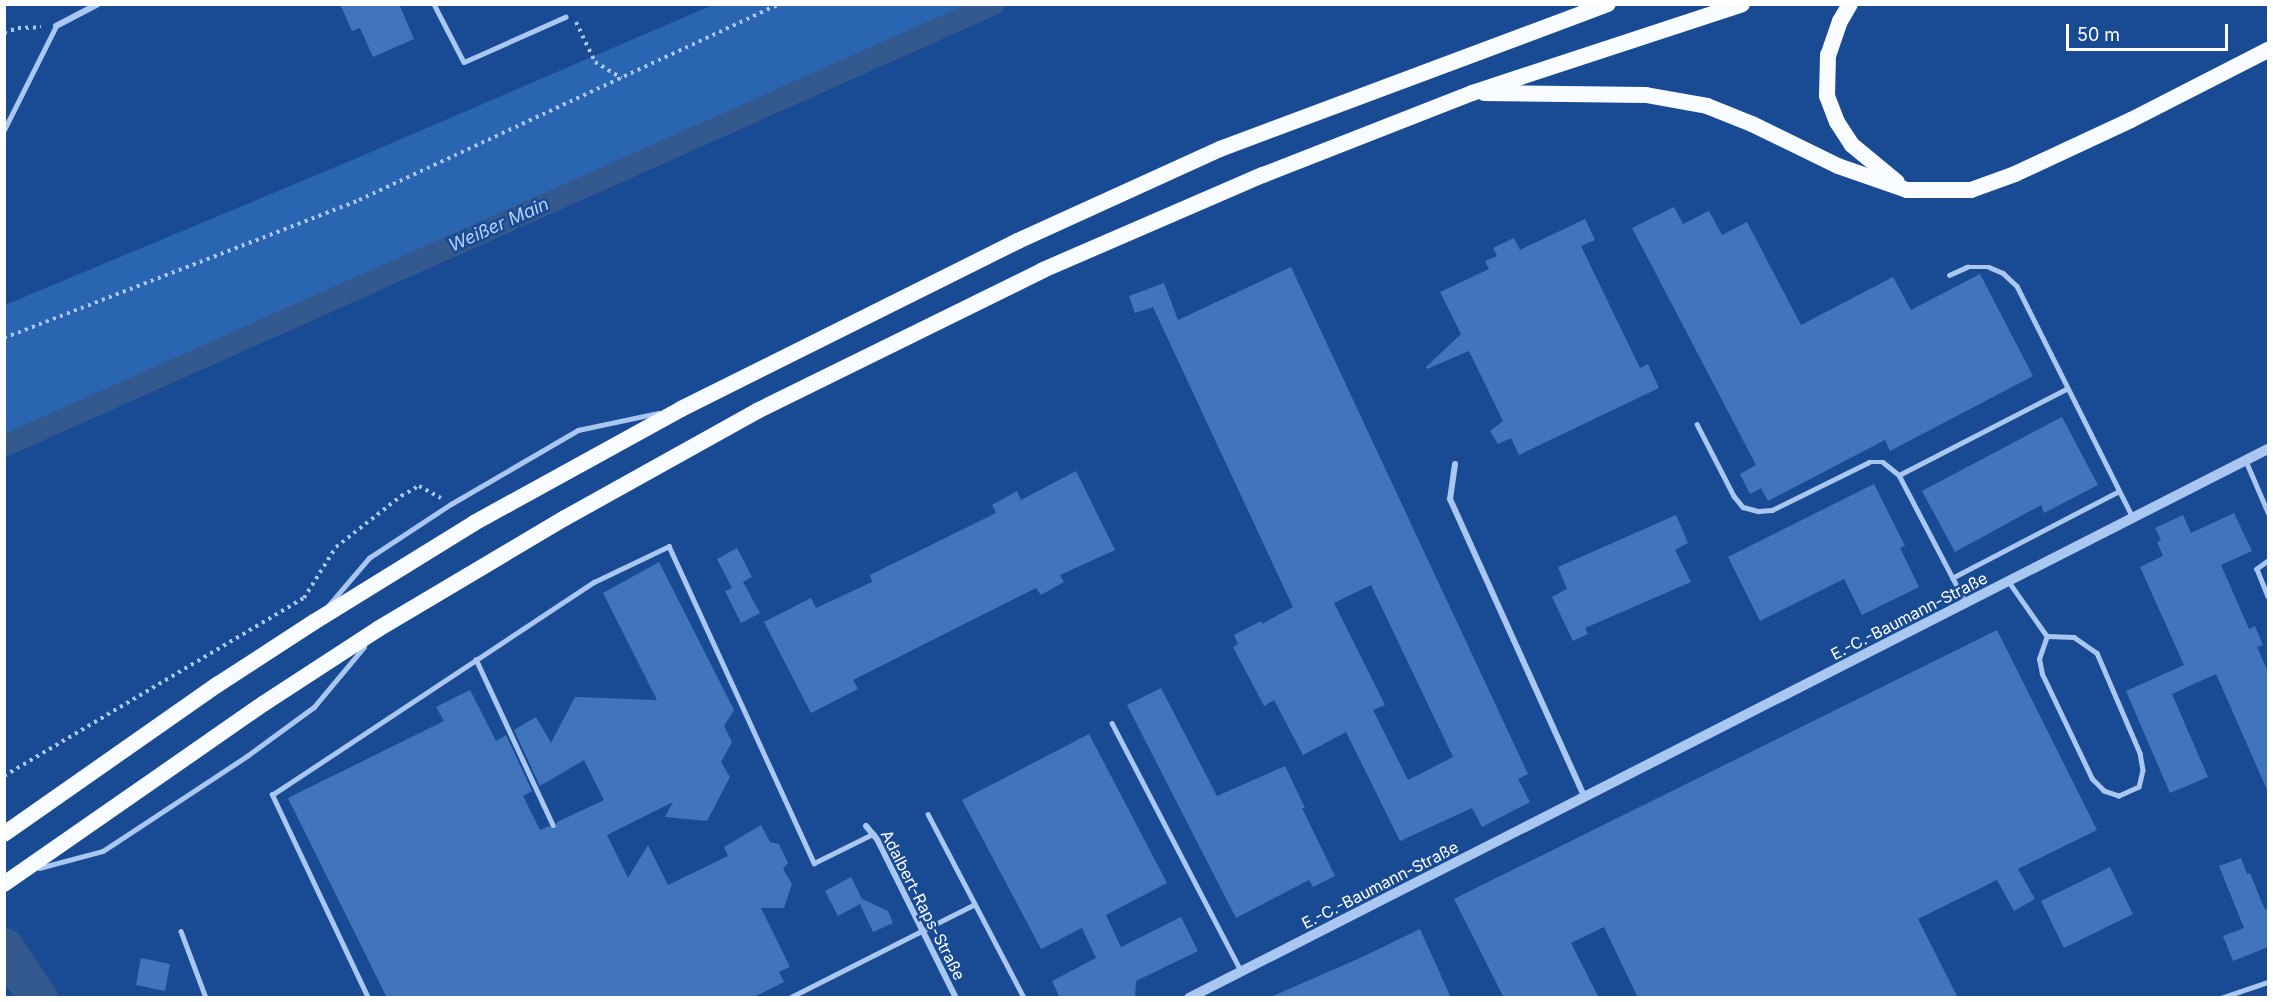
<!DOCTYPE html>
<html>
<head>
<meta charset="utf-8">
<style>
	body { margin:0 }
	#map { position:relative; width:2273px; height:1002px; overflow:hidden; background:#184b94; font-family:Inter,sans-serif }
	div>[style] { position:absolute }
	.green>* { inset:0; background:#2a65b2 }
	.canal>* { height:22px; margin:-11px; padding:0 11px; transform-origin:11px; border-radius:11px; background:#34598e }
	.river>* { height:39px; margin:-19.5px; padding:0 19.5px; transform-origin:19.5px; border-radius:19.5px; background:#34598e }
	.building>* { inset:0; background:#4075bb }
	.path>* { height:4px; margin-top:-2px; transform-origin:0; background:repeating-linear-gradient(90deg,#a9c7f0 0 3px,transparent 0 7.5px) }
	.service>* { height:4.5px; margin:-2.25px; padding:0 2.25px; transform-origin:2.25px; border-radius:2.25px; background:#a9c7f0 }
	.minor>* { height:6px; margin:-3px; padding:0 3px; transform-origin:3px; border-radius:3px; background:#a9c7f0 }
	.tertiary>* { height:10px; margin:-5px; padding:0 5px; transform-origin:5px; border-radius:5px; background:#a9c7f0 }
	.trunk>* { height:16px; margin:-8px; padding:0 8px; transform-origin:8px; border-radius:8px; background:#f8fbff }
	span { translate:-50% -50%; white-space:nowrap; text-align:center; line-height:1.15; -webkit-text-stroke:5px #184b94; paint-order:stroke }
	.street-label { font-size:16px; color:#fff }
	.water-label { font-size:18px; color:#b5d1f7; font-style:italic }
	.frame { position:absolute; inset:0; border:6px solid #fff; pointer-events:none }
	.scale { position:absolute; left:2066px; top:24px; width:162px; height:27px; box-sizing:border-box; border:3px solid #fff; border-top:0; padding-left:8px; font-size:18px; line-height:21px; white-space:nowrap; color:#fff; -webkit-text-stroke:4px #184b94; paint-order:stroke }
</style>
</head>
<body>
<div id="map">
	<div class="green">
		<div style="clip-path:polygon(715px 4px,988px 5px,5px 446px,5px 305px,350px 161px)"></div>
	</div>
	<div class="canal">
		<div style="left:4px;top:446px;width:1084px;rotate:-24.06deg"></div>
	</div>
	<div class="river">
		<div style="left:4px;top:947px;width:61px;rotate:56.3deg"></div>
	</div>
	<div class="building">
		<div style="clip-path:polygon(340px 4px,399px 4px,414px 39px,373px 57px,360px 28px,352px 31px)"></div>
		<div style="clip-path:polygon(1674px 207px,1683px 224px,1709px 211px,1722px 235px,1747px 222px,1801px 325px,1893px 277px,1911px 310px,1980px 274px,2033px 376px,1890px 451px,1885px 440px,1768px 501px,1761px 488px,1750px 494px,1740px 474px,1756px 465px,1632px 228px)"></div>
		<div style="clip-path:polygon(1585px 219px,1595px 240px,1581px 246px,1640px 368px,1648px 364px,1659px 388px,1519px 455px,1511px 438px,1498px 444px,1490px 431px,1503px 421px,1469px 351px,1427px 369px,1426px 367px,1461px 334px,1440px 292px,1489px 269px,1485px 261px,1497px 256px,1493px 248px,1514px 238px,1520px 250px)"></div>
		<div style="clip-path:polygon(evenodd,1291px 267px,1528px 774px,1518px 779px,1530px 802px,1482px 827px,1472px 808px,1400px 841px,1346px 732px,1303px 755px,1274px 700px,1264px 706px,1233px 647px,1238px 644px,1234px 635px,1261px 621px,1262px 624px,1293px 607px,1153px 307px,1135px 313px,1129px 296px,1164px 283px,1178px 320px,1291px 267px,1371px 585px,1453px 757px,1408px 780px,1373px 710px,1385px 705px,1334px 603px,1371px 585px)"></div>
		<div style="clip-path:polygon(2062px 417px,2098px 485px,2044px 513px,2041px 505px,1955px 552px,1922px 491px)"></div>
		<div style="clip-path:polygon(1076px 471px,1115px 550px,1060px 575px,1064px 582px,1041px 595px,1036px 588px,853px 680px,858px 689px,811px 713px,764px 622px,811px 598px,816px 608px,872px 582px,870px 575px,996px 513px,992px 505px,1017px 491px,1021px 500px)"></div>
		<div style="clip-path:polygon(1874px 484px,1905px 546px,1900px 548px,1919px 587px,1862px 615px,1844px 579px,1760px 621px,1728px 557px)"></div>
		<div style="clip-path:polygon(2234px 513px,2252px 551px,2221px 565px,2249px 629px,2255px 626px,2263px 645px,2257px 647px,2268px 672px,2268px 792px,2216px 674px,2172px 694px,2208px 777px,2170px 793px,2126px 691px,2184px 665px,2140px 567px,2163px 556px,2157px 542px,2161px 540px,2155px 528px,2183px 515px,2191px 533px)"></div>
		<div style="clip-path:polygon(1676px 515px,1688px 543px,1675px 550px,1691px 582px,1585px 628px,1588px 634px,1573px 641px,1552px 597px,1567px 589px,1558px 567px)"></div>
		<div style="clip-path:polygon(737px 548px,752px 577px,739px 584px,743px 582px,760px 613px,741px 623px,725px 591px,732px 588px,717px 559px)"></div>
		<div style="clip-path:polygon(659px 562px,734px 710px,724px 726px,732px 742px,721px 762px,730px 777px,707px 821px,665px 817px,673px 802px,607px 835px,628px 878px,648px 845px,668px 885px,728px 856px,724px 847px,761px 825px,770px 842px,779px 844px,788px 863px,783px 869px,792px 884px,784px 908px,761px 908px,790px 967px,779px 972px,784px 982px,752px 998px,387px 998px,288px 798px,444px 721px,436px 707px,470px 690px,496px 741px,506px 735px,532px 791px,523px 796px,540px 830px,549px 826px,554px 829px,557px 822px,604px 800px,584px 760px,540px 786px,514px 730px,536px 717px,551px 743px,575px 697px,657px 700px,603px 593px)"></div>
		<div style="clip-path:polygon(1997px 630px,2097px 830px,2018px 869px,2035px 899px,2014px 911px,1997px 880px,1918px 919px,1958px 998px,1638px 998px,1604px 927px,1571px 943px,1599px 998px,1504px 998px,1454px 899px)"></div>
		<div style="clip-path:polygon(1161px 688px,1217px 796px,1285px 766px,1305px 808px,1302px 808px,1335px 876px,1313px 887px,1309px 880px,1236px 918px,1127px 705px)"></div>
		<div style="clip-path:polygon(1089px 734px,1167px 883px,1106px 915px,1121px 947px,1181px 917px,1198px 951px,1136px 981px,1135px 998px,1060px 998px,1052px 981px,1096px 958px,1082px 928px,1041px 949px,962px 800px)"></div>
		<div style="clip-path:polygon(2241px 858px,2247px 874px,2250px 873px,2265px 910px,2268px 908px,2268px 947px,2233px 961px,2223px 936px,2244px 928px,2219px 866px)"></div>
		<div style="clip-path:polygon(2110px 867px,2133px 914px,2064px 948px,2041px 901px)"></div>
		<div style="clip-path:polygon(851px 877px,862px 899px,888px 911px,893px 923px,873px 932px,860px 904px,838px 916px,825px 891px)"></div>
		<div style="clip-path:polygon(1420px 929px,1451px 998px,1268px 998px,1360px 958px)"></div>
		<div style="clip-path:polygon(141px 958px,170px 964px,165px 991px,136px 985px)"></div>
	</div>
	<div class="path">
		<div style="left:576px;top:22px;width:44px;rotate:64.6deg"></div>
		<div style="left:595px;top:62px;width:31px;rotate:31deg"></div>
		<div style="left:4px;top:33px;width:15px;rotate:-20deg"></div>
		<div style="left:18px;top:28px;width:23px;rotate:-2deg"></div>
		<div style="left:4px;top:338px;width:381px;rotate:-21.2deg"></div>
		<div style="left:359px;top:200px;width:463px;rotate:-25deg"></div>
		<div style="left:4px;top:776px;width:349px;rotate:-30.7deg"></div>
		<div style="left:304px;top:598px;width:60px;rotate:-57.9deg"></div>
		<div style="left:336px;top:547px;width:83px;rotate:-38.1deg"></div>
		<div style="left:401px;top:496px;width:21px;rotate:-29deg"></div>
		<div style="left:419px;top:486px;width:25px;rotate:29deg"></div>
	</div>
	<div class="service">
		<div style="left:434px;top:4px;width:65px;rotate:62.7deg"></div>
		<div style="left:464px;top:62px;width:111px;rotate:-24deg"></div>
		<div style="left:4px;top:130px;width:116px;rotate:-63.4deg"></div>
		<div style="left:1949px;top:275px;width:20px;rotate:-24deg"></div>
		<div style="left:1967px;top:267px;width:22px"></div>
		<div style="left:1989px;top:267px;width:15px;rotate:23deg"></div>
		<div style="left:2003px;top:273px;width:19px;rotate:43deg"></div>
		<div style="left:2017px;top:286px;width:257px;rotate:63.4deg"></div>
		<div style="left:1697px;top:424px;width:81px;rotate:62.8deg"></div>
		<div style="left:1734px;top:496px;width:14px;rotate:51deg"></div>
		<div style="left:1743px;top:507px;width:16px;rotate:15deg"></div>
		<div style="left:1758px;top:511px;width:14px;rotate:-4deg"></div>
		<div style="left:1772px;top:510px;width:108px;rotate:-26.3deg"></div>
		<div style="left:1869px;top:462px;width:14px"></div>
		<div style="left:1883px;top:462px;width:21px;rotate:39deg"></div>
		<div style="left:1899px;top:475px;width:142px;rotate:62.4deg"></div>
		<div style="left:2246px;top:461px;width:56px;rotate:66.7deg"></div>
		<div style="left:1899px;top:475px;width:188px;rotate:-27.2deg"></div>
		<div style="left:2268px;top:561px;width:14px;rotate:144deg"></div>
		<div style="left:2257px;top:569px;width:29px;rotate:68deg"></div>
		<div style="left:1952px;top:578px;width:188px;rotate:-27.5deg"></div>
		<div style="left:2009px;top:582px;width:66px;rotate:54.9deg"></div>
		<div style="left:2047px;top:636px;width:27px;rotate:2deg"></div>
		<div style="left:2074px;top:637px;width:28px;rotate:35deg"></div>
		<div style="left:2097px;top:653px;width:109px;rotate:66.7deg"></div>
		<div style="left:2140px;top:753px;width:17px;rotate:80deg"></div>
		<div style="left:2143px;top:770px;width:17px;rotate:103deg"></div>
		<div style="left:2139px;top:787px;width:22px;rotate:156deg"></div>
		<div style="left:2119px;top:796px;width:16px;rotate:-162deg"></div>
		<div style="left:2104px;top:791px;width:17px;rotate:-135deg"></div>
		<div style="left:2092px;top:779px;width:116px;rotate:-115.5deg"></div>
		<div style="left:2042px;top:674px;width:15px;rotate:-101deg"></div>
		<div style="left:2039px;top:659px;width:24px;rotate:-71deg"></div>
		<div style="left:328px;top:606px;width:63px;rotate:-49.5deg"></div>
		<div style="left:369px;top:558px;width:98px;rotate:-33.4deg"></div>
		<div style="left:451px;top:504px;width:147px;rotate:-30.2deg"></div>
		<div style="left:578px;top:430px;width:82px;rotate:-12deg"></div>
		<div style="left:476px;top:659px;width:183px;rotate:65.1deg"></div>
		<div style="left:1112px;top:723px;width:280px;rotate:62.5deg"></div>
		<div style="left:928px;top:814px;width:208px;rotate:62.4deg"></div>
		<div style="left:39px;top:868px;width:66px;rotate:-14.9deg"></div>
		<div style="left:103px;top:851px;width:173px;rotate:-33.4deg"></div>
		<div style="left:247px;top:756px;width:83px;rotate:-36.2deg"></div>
		<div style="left:314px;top:707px;width:78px;rotate:-50.2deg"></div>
		<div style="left:181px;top:931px;width:72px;rotate:69.5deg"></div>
		<div style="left:368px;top:998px;width:225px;rotate:-115.3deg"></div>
		<div style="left:272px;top:795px;width:386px;rotate:-33.5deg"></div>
		<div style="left:594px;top:582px;width:83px;rotate:-25.6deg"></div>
		<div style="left:669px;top:546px;width:349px;rotate:65.4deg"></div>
		<div style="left:814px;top:863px;width:66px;rotate:-26.2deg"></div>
		<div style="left:789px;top:998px;width:208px;rotate:-26.8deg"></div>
		<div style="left:2221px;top:998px;width:50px;rotate:-18.8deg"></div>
	</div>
	<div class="minor">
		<div style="left:56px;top:26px;width:47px;rotate:-27.6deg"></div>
		<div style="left:1455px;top:464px;width:35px;rotate:98deg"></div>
		<div style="left:1450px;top:499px;width:328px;rotate:65.7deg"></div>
		<div style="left:866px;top:826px;width:17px;rotate:50deg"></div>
		<div style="left:877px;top:839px;width:178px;rotate:63.6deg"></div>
	</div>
	<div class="tertiary">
		<div style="left:1189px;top:998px;width:1211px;rotate:-26.97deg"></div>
	</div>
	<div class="trunk">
		<div style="left:1850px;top:4px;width:20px;rotate:120deg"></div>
		<div style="left:1840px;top:21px;width:36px;rotate:109deg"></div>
		<div style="left:1828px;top:55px;width:41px;rotate:91.4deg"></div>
		<div style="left:1827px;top:96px;width:28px;rotate:69deg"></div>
		<div style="left:1837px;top:122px;width:27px;rotate:57deg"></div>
		<div style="left:1852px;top:145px;width:58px;rotate:39.4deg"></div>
		<div style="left:1484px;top:93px;width:162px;rotate:0.7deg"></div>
		<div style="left:1646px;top:95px;width:62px;rotate:10.2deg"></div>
		<div style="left:1707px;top:106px;width:48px;rotate:21.8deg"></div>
		<div style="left:1752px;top:124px;width:96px;rotate:26deg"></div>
		<div style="left:1838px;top:166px;width:73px;rotate:19.2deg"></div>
		<div style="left:1907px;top:190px;width:64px"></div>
		<div style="left:1971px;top:190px;width:47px;rotate:-20deg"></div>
		<div style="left:2015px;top:174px;width:128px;rotate:-25deg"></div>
		<div style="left:2131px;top:120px;width:154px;rotate:-27.1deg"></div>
		<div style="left:4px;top:834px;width:260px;rotate:-35deg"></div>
		<div style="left:217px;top:685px;width:116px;rotate:-33deg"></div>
		<div style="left:314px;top:622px;width:188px;rotate:-31.7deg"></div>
		<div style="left:474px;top:523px;width:236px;rotate:-28.8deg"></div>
		<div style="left:681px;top:409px;width:377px;rotate:-26.5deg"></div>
		<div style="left:1018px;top:241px;width:222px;rotate:-24.5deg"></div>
		<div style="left:1220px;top:149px;width:414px;rotate:-20.5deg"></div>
		<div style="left:4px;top:884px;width:315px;rotate:-34.8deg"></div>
		<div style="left:263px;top:704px;width:137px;rotate:-33.1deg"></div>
		<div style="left:378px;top:629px;width:217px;rotate:-30.7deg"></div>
		<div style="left:565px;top:518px;width:220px;rotate:-29.1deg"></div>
		<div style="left:757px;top:411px;width:319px;rotate:-26.2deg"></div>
		<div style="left:1043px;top:270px;width:240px;rotate:-23.4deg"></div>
		<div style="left:1263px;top:175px;width:225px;rotate:-21.4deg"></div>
		<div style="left:1472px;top:93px;width:284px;rotate:-18.2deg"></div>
	</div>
	<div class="street-label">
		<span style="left:1909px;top:616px;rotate:-27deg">E.-C.-Baumann-Straße</span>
		<span style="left:1380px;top:885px;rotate:-27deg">E.-C.-Baumann-Straße</span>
		<span style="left:923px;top:905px;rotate:63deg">Adalbert-Raps-Straße</span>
	</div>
	<div class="water-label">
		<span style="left:499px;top:225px;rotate:-24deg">Weißer Main</span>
	</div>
	<div class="frame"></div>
	<div class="scale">50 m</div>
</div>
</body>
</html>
